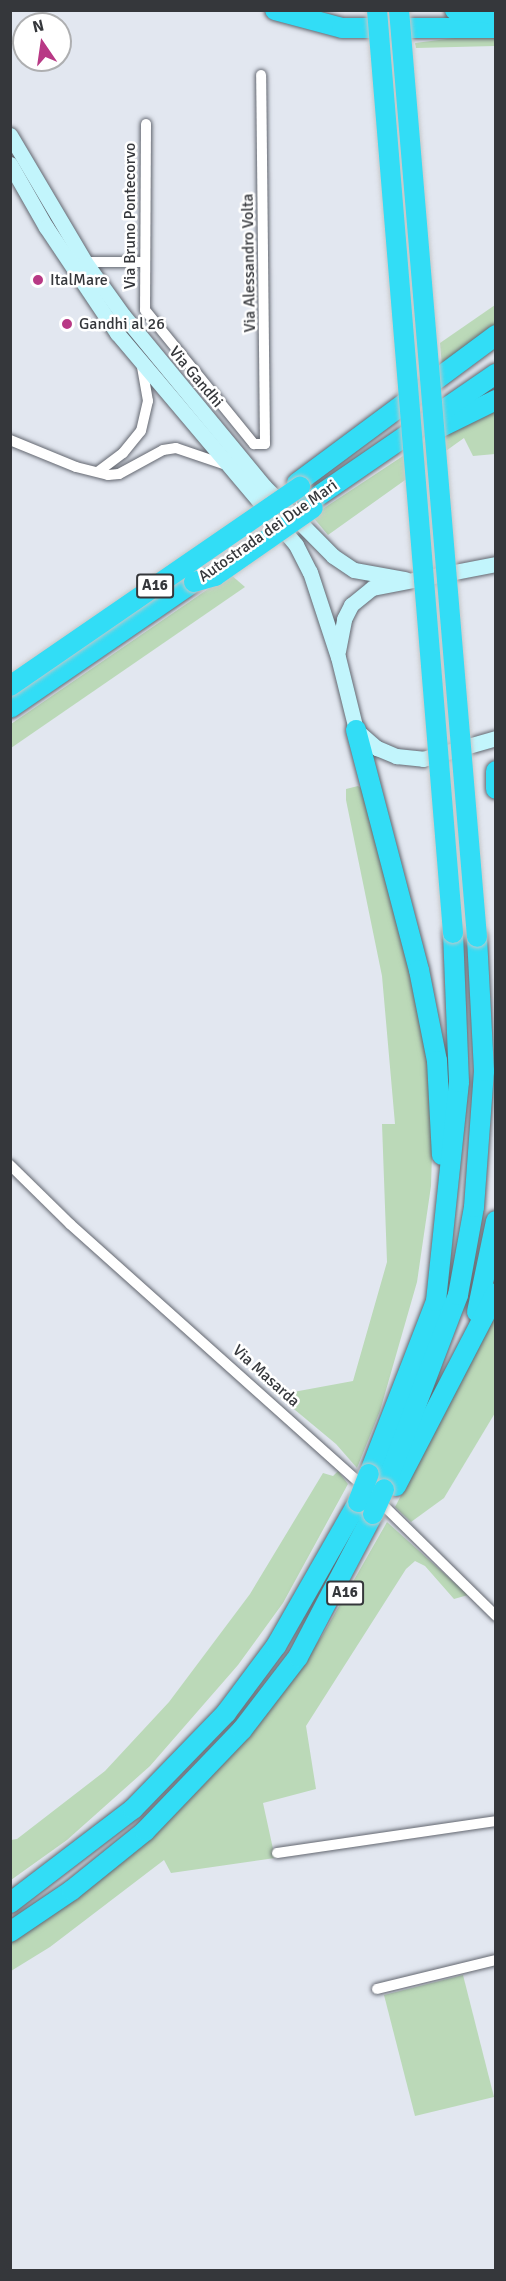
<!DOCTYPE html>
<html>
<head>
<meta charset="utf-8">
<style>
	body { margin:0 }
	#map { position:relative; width:506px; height:2281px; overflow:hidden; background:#e2e7f0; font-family:Signika,sans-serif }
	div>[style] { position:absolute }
	.green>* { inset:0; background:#bbd9b8 }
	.roads { filter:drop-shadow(0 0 2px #636770) drop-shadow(0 0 2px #636770) }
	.street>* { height:10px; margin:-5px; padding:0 5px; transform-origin:5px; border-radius:5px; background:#fff }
	.secondary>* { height:15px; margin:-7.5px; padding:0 7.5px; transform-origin:7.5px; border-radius:7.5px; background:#c2f5fc }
	.highway>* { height:20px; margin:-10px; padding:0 10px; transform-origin:10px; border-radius:10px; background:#32ddf6 }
	.bridges { filter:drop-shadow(0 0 2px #c6c7c8) drop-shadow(0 0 2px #c6c7c8) }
	.highway-bridge>* { height:20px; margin:-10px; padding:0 10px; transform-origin:10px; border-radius:10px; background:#32ddf6 }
	.dots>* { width:16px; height:16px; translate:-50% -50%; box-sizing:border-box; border:3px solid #fff; border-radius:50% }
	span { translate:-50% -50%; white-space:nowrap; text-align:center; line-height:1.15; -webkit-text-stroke:5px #fff; paint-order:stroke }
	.shield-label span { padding:2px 4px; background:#fff; border:2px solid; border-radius:4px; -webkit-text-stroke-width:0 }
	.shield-label { font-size:15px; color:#35373b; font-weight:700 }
	.street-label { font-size:16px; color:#35373b }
	.poi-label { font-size:16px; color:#35373b }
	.left { translate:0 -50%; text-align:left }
	.frame { position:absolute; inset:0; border:12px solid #35373b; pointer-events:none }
	.north { position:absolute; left:12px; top:12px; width:60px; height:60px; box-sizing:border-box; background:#fff; border:2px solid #aeafb1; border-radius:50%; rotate:347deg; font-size:16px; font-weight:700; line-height:24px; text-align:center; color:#35373b }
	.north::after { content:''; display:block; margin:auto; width:21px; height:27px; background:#b83985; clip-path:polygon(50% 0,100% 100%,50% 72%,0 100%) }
</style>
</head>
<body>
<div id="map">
	<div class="green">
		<div style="clip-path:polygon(495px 33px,495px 46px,416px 48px,415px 43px)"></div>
		<div style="clip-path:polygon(495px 305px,495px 325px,442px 367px,440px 343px)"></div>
		<div style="clip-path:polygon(495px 404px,495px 454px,473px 456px,464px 438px,328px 535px,312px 516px,453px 423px)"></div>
		<div style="clip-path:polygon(230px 574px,245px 587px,11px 748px,11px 724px)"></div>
		<div style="clip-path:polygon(358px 786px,365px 791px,408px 948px,429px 1053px,433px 1120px,431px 1186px,417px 1282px,380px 1411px,357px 1468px,336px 1444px,277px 1395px,353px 1381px,387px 1262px,382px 1124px,395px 1124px,382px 976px,346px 800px,346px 789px)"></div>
		<div style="clip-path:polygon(495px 1313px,495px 1413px,444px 1498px,411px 1522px,395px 1507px)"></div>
		<div style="clip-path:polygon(338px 1471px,348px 1484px,283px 1603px,238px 1665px,150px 1766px,67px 1840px,11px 1880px,11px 1840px,17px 1839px,105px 1771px,169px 1702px,250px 1594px,323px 1473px,333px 1476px)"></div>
		<div style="clip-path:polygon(387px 1522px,468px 1595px,454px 1599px,425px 1566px,415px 1561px,406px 1569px,306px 1726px,316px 1789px,263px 1803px,275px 1858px,171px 1873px,164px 1860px,50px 1947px,11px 1971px,11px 1937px,57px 1907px,272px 1704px,322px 1636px)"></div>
		<div style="clip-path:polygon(463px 1975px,494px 2097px,415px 2116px,384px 1995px)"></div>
	</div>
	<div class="roads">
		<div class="street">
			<div style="left:146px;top:124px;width:186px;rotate:90.3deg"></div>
			<div style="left:145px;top:310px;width:173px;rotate:50.9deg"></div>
			<div style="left:254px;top:444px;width:11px"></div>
			<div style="left:265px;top:444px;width:369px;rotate:-90.6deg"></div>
			<div style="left:85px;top:262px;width:60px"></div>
			<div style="left:10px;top:440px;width:71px;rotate:22.2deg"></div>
			<div style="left:76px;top:467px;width:33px;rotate:14deg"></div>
			<div style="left:108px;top:475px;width:11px;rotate:-5deg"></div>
			<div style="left:119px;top:474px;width:50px;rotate:-28.6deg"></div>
			<div style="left:163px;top:450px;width:13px;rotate:-9deg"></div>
			<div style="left:176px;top:448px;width:50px;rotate:18.8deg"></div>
			<div style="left:99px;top:471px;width:30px;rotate:-37deg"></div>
			<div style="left:123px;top:453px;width:28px;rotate:-51deg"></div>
			<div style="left:141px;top:431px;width:31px;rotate:-77deg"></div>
			<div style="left:148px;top:401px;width:40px;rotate:-100deg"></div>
			<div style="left:10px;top:1165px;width:84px;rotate:44.5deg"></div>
			<div style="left:70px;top:1224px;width:396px;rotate:41.8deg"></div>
			<div style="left:377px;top:1499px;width:167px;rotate:44.5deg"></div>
			<div style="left:277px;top:1853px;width:221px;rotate:-8.3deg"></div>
			<div style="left:377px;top:1989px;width:122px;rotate:-13.7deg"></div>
		</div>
		<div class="secondary">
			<div style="left:10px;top:135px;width:147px;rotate:59.4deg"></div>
			<div style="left:85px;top:262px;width:65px;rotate:54.4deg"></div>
			<div style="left:123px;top:315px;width:222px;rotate:50.5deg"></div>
			<div style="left:264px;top:486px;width:98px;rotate:45.4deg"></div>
			<div style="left:333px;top:556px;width:25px;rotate:34deg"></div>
			<div style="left:354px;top:570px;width:52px;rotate:10deg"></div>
			<div style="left:10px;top:164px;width:73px;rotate:60.3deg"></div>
			<div style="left:46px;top:227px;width:128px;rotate:56.2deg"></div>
			<div style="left:117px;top:333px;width:277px;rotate:49.8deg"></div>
			<div style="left:296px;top:545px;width:30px;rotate:63deg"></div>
			<div style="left:310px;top:572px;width:89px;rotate:71.8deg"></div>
			<div style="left:338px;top:657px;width:75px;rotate:76.1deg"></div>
			<div style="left:356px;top:730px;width:28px;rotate:41deg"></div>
			<div style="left:377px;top:748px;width:21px;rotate:23deg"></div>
			<div style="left:396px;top:756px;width:27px;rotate:6deg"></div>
			<div style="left:423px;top:759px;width:76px;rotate:-16deg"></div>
			<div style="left:338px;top:651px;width:33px;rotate:-79deg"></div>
			<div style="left:344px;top:619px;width:16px;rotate:-63deg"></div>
			<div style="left:351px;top:605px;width:27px;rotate:-39deg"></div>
			<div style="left:372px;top:588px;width:126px;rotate:-11deg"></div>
		</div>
		<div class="highway">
			<div style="left:275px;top:10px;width:69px;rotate:15deg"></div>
			<div style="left:342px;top:28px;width:154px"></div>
			<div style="left:455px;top:10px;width:41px;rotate:5.6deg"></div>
			<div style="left:439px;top:428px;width:64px;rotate:-26.2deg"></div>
			<div style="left:297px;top:483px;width:248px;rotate:-36.6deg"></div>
			<div style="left:308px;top:503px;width:228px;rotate:-34.5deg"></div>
			<div style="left:10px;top:708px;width:223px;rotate:-34.4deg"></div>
			<div style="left:356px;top:730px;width:248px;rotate:75.3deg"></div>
			<div style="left:419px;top:970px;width:93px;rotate:78.8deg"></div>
			<div style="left:437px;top:1061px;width:94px;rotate:87deg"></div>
			<div style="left:496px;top:771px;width:18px;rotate:90deg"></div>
			<div style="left:477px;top:1312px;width:93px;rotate:-78.2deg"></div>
			<div style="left:369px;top:1474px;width:186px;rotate:-68.8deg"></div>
			<div style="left:436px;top:1301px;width:220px;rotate:-84deg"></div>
			<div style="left:459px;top:1082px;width:149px;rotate:-92.3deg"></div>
			<div style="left:396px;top:1486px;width:217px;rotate:-62.6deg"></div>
			<div style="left:384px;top:1489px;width:208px;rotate:-69.1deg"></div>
			<div style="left:458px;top:1295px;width:89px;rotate:-79.7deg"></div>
			<div style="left:474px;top:1207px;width:136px;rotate:-85.8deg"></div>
			<div style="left:484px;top:1071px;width:134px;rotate:-93deg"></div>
			<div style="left:10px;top:1903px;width:155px;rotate:-37.4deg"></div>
			<div style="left:133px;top:1809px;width:134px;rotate:-45.9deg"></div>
			<div style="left:226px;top:1713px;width:84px;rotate:-53.3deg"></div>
			<div style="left:276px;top:1646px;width:166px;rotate:-60.3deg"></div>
			<div style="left:10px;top:1932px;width:75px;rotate:-34.1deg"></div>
			<div style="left:72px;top:1890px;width:94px;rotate:-38.9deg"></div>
			<div style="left:145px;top:1831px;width:140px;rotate:-46.2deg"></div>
			<div style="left:242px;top:1730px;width:92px;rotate:-52.5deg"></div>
			<div style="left:298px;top:1657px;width:161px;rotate:-62.3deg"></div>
		</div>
	</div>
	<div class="bridges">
		<div class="highway-bridge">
			<div style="left:377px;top:10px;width:926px;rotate:85.29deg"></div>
			<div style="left:399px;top:10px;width:930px;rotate:85.19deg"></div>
			<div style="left:194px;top:582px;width:22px;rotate:-16deg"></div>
			<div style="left:215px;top:576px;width:119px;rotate:-34.8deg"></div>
			<div style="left:10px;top:686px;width:352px;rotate:-34.5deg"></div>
			<div style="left:358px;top:1502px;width:30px;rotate:-69deg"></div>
			<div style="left:373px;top:1514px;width:27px;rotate:-66deg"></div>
		</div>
	</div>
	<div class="dots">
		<div style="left:38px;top:280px;background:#b83985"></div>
		<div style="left:67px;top:324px;background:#b83985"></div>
	</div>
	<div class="shield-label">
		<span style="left:155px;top:586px">A16</span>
		<span style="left:345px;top:1593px">A16</span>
	</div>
	<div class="street-label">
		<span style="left:130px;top:216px;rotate:-90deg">Via Bruno Pontecorvo</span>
		<span style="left:249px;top:263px;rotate:-91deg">Via Alessandro Volta</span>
		<span style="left:196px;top:377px;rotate:50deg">Via Gandhi</span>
		<span style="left:268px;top:531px;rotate:-35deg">Autostrada dei Due Mari</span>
		<span style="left:266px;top:1376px;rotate:42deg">Via Masarda</span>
	</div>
	<div class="poi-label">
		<span class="left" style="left:50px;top:280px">ItalMare</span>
		<span class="left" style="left:79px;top:324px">Gandhi al 26</span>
	</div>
	<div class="frame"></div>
	<div class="north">N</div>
</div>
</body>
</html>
